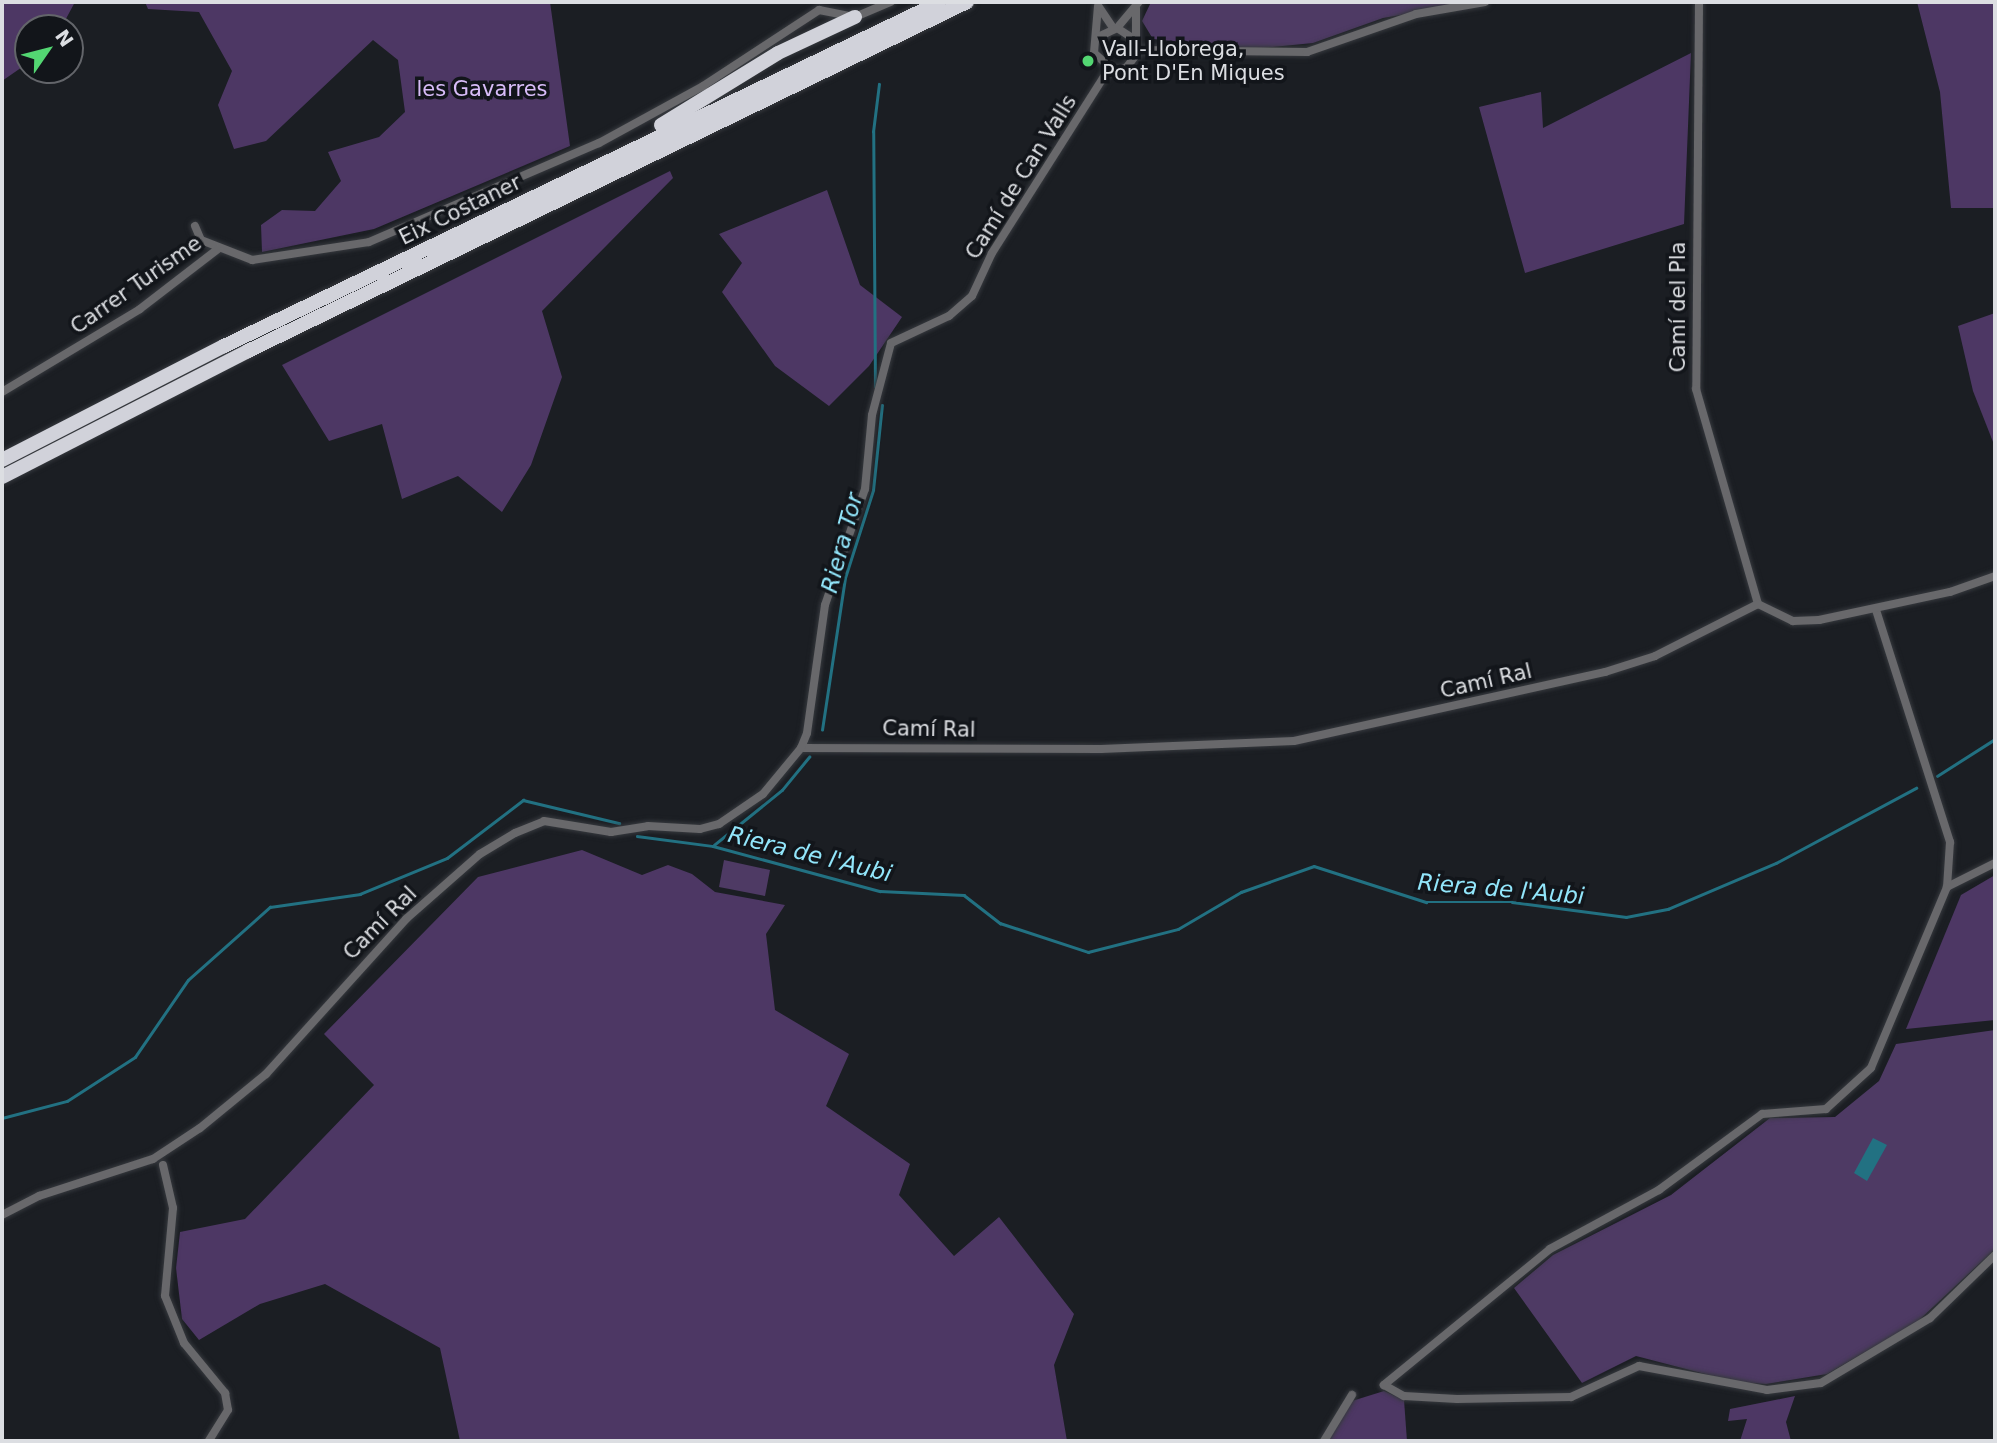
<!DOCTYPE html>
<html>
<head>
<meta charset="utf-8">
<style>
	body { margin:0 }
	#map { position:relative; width:1997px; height:1443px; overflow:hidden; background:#1b1e23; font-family:"DejaVu Sans",sans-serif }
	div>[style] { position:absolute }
	.green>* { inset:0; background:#4e3a64 }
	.forest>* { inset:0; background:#4d3764 }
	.water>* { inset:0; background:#227182 }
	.stream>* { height:2.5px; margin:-1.25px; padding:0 1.25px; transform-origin:1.25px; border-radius:1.25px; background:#227182 }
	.roads { filter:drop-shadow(0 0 2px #36393e) drop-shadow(0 0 2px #36393e) }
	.minor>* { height:8px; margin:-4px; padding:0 4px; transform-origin:4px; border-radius:4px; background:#68686b }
	.motorway>* { height:14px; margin:-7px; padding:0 7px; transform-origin:7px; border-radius:7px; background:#d1d2da }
	.dots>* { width:19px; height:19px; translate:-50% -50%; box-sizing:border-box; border:4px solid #12151a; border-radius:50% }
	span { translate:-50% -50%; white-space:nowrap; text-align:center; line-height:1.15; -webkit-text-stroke:7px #12151a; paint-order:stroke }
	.poi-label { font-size:21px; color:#dcdee2 }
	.left { translate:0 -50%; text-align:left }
	.park-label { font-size:21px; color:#d8bcf8 }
	.street-label { font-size:21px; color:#dcdee2 }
	.water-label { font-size:23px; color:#92e6fb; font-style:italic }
	.frame { position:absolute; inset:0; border:4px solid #dcdee2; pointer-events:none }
	.north { position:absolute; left:14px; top:14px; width:70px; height:70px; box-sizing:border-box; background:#12151a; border:2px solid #63656a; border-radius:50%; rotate:55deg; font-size:19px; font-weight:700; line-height:28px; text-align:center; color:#dcdee2 }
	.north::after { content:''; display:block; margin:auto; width:24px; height:32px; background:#53d672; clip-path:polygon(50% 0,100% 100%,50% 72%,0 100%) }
</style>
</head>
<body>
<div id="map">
	<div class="green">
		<div style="clip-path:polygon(1151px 2px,1477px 2px,1383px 18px,1313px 43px,1251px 49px,1153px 39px,1142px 21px)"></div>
		<div style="clip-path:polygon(724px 860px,770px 870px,765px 896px,719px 887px)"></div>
		<div style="clip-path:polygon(1995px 1030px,1995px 1249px,1917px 1322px,1827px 1374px,1766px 1384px,1736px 1382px,1636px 1356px,1582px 1383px,1514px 1288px,1553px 1255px,1671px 1195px,1770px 1118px,1835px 1117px,1879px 1081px,1896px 1044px)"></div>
	</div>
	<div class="forest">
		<div style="clip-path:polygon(2px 2px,75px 2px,61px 28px,28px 28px,28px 63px,2px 81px)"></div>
		<div style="clip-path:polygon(145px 2px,550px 2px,570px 146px,374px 229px,262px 252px,261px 225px,282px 210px,315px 211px,341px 181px,328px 152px,379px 137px,405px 112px,398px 60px,373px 40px,266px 141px,234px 149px,218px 105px,232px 71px,199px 12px,148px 9px)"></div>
		<div style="clip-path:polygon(1917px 2px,1995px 2px,1995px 208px,1951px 208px,1940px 92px)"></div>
		<div style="clip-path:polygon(1691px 53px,1684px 224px,1525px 273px,1479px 107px,1541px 92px,1543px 128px)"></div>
		<div style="clip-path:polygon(670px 171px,673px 178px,542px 311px,562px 377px,531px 465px,502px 512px,458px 476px,402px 499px,382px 424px,329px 441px,282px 365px)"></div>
		<div style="clip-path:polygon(827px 190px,860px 285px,902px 317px,869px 366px,829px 406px,775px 366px,722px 292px,742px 263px,719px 234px)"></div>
		<div style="clip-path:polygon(1995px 313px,1995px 447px,1973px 391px,1958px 326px)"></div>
		<div style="clip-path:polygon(582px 850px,642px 875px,668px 865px,692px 874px,715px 892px,785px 905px,766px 934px,775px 1010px,849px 1054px,826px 1106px,910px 1164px,899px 1195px,954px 1256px,999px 1217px,1074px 1314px,1054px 1365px,1067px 1441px,460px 1441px,440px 1348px,325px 1284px,260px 1304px,199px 1340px,182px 1319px,176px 1268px,180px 1232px,245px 1219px,374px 1085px,324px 1034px,478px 877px)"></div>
		<div style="clip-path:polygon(1995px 875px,1995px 1020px,1906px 1029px,1961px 895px)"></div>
		<div style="clip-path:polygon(1384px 1391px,1404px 1400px,1407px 1441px,1326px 1441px,1352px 1401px)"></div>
		<div style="clip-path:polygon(1795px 1396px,1786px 1422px,1791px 1441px,1740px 1441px,1747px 1419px,1728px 1421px,1730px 1409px)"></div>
	</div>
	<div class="water">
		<div style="clip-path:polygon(1873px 1138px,1887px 1145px,1867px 1181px,1854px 1173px)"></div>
	</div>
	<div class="stream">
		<div style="left:875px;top:387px;width:255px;rotate:-90.4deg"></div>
		<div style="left:873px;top:132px;width:48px;rotate:-82.9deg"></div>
		<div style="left:822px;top:730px;width:154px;rotate:-81.4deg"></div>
		<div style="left:845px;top:578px;width:92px;rotate:-72.3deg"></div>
		<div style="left:873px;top:490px;width:85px;rotate:-84deg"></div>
		<div style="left:1937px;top:776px;width:69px;rotate:-32.5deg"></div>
		<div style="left:637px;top:836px;width:77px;rotate:7.5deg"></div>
		<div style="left:713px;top:846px;width:173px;rotate:15.1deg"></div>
		<div style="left:880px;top:891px;width:84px;rotate:2.7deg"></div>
		<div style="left:964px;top:895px;width:46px;rotate:37.9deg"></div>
		<div style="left:1000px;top:923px;width:93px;rotate:18.2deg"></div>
		<div style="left:1088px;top:952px;width:93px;rotate:-14.3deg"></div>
		<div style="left:1178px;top:929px;width:73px;rotate:-30.4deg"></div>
		<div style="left:1241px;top:892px;width:77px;rotate:-19.6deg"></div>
		<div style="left:1314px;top:866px;width:118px;rotate:17.8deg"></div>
		<div style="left:1426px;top:902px;width:86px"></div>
		<div style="left:1512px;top:902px;width:115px;rotate:7.5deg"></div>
		<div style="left:1626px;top:917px;width:43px;rotate:-10.8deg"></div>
		<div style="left:1668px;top:909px;width:117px;rotate:-23.1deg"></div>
		<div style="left:1776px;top:863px;width:159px;rotate:-28.2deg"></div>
		<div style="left:714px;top:845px;width:87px;rotate:-39deg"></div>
		<div style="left:782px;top:790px;width:43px;rotate:-50.7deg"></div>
		<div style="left:2px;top:1118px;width:67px;rotate:-14.7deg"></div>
		<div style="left:67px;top:1101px;width:81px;rotate:-32.9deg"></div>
		<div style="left:135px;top:1057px;width:93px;rotate:-55.5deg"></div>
		<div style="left:188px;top:980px;width:110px;rotate:-41.7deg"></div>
		<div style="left:270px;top:907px;width:91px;rotate:-8.2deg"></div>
		<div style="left:360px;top:894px;width:94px;rotate:-22.5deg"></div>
		<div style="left:447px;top:858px;width:96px;rotate:-37.3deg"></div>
		<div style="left:523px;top:800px;width:99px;rotate:13.5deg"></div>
	</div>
	<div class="roads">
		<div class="minor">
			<div style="left:1699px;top:2px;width:387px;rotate:90.4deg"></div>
			<div style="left:1696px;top:389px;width:224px;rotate:73.9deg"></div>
			<div style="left:1098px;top:6px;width:47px;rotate:94.9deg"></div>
			<div style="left:1094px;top:53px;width:27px;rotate:42deg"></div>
			<div style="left:1114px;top:71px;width:12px;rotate:-14deg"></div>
			<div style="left:1126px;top:68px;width:16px;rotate:-52deg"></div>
			<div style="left:1136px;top:55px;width:47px;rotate:-90deg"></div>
			<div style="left:1099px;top:7px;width:25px;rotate:56deg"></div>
			<div style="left:1117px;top:28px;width:34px;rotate:-50deg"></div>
			<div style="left:1098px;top:37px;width:21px;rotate:-25deg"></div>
			<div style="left:1117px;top:28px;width:20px;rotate:33deg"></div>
			<div style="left:1137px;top:50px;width:170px;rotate:0.7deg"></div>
			<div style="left:1307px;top:52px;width:115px;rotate:-19.2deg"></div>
			<div style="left:1416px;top:14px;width:70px;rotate:-9.9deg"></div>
			<div style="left:195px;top:226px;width:15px;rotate:67deg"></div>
			<div style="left:201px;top:240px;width:55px;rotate:21.4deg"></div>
			<div style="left:252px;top:260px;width:118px;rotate:-8.7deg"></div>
			<div style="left:369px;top:242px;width:250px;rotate:-23.3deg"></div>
			<div style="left:599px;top:143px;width:119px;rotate:-28.7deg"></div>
			<div style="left:703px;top:86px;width:139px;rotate:-33.2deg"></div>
			<div style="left:819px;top:10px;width:37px;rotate:11deg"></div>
			<div style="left:855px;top:17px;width:39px;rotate:-23deg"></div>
			<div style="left:2px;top:392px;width:161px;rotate:-31deg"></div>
			<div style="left:140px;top:309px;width:98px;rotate:-37.6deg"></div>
			<div style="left:1876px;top:610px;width:244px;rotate:72.3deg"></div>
			<div style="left:1950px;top:842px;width:45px;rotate:93.8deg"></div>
			<div style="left:1947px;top:887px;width:196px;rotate:112.8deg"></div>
			<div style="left:1871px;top:1068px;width:61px;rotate:137.7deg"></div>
			<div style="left:1826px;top:1109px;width:64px;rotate:175.5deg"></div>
			<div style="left:1762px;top:1114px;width:128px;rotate:143.6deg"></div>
			<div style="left:1659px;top:1190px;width:124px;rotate:151.6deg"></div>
			<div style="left:1550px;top:1249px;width:215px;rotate:140.7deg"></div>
			<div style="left:1384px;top:1385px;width:23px;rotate:29deg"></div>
			<div style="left:1404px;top:1396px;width:53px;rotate:3.2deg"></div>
			<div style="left:1457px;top:1399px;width:114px;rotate:-1deg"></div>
			<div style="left:1571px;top:1397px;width:75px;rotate:-24.5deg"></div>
			<div style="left:1639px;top:1366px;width:130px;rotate:10.6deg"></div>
			<div style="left:1767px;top:1390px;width:54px;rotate:-7.4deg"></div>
			<div style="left:1821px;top:1383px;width:127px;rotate:-30.8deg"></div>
			<div style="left:1930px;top:1318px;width:91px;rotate:-44.1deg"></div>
			<div style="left:801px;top:748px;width:300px;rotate:0.2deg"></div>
			<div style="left:1101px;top:749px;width:193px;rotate:-2.4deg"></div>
			<div style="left:1294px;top:741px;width:319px;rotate:-12.5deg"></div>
			<div style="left:1605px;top:672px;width:52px;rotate:-17.7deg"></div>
			<div style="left:1655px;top:656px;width:115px;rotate:-26.8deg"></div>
			<div style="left:1758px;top:604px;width:39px;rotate:26deg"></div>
			<div style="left:1793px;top:621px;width:26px;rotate:-2deg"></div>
			<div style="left:1819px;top:620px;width:134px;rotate:-12.1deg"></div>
			<div style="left:1950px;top:592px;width:48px;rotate:-19.6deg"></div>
			<div style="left:1947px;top:887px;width:54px;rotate:-26.6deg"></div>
			<div style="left:163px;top:1165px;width:44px;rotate:76.9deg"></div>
			<div style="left:173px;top:1208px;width:88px;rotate:95.2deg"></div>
			<div style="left:165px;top:1296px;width:51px;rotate:68deg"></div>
			<div style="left:184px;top:1343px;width:65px;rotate:50.6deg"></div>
			<div style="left:225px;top:1393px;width:17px;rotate:80deg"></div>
			<div style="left:228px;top:1410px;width:36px;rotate:122deg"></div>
			<div style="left:2px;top:1215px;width:42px;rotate:-27.2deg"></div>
			<div style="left:39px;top:1196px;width:120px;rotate:-18deg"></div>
			<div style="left:153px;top:1159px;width:56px;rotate:-33.4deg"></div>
			<div style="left:200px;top:1128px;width:85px;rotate:-39.3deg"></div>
			<div style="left:266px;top:1074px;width:209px;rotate:-47.9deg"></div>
			<div style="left:406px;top:919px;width:98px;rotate:-41.3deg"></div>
			<div style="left:480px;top:854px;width:41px;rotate:-31deg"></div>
			<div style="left:515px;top:833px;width:31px;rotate:-22deg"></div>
			<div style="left:544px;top:821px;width:68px;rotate:9.3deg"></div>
			<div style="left:611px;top:832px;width:37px;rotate:-9deg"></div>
			<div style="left:648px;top:826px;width:52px;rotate:3.3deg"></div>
			<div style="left:700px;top:829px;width:20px;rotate:-15deg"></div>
			<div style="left:719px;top:824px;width:53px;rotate:-34.3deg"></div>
			<div style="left:763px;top:794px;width:60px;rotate:-50.4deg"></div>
			<div style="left:801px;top:748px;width:16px;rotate:-68deg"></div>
			<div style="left:807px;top:733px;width:129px;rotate:-82deg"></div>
			<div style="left:825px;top:605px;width:123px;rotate:-71deg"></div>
			<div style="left:865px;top:489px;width:74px;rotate:-84.6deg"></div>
			<div style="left:872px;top:415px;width:74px;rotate:-75.2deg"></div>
			<div style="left:891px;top:343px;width:64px;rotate:-25deg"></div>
			<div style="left:949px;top:316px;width:30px;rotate:-41deg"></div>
			<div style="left:972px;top:296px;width:47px;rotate:-65.1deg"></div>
			<div style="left:992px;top:253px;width:217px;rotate:-57.6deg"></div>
			<div style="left:1324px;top:1441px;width:54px;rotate:-58.7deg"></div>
		</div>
		<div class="motorway">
			<div style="left:661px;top:125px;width:137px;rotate:-31.6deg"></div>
			<div style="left:778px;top:53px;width:85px;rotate:-25.1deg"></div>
			<div style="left:2px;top:460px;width:250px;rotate:-27.2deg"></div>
			<div style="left:224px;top:346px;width:794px;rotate:-25.66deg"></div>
			<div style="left:2px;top:477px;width:276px;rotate:-27.1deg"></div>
			<div style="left:248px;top:351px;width:799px;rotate:-25.89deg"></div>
		</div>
	</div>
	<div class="dots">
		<div style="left:1088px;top:61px;background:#53d672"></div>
	</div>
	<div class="poi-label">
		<span class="left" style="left:1102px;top:61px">Vall-Llobrega,<br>Pont D'En Miques</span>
	</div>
	<div class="park-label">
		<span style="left:482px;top:89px">les Gavarres</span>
	</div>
	<div class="street-label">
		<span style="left:1021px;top:177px;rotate:-58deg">Camí de Can Valls</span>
		<span style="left:460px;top:210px;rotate:-26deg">Eix Costaner</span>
		<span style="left:136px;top:285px;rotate:-35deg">Carrer Turisme</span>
		<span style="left:1678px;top:307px;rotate:-90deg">Camí del Pla</span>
		<span style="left:1486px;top:681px;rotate:-13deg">Camí Ral</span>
		<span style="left:929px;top:729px;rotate:1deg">Camí Ral</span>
		<span style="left:380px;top:923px;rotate:-45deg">Camí Ral</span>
	</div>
	<div class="water-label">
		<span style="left:842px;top:543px;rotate:-75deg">Riera Tor</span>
		<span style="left:810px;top:854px;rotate:14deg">Riera de l'Aubi</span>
		<span style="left:1501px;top:889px;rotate:5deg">Riera de l'Aubi</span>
	</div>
	<div class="frame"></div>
	<div class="north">N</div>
</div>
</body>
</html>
